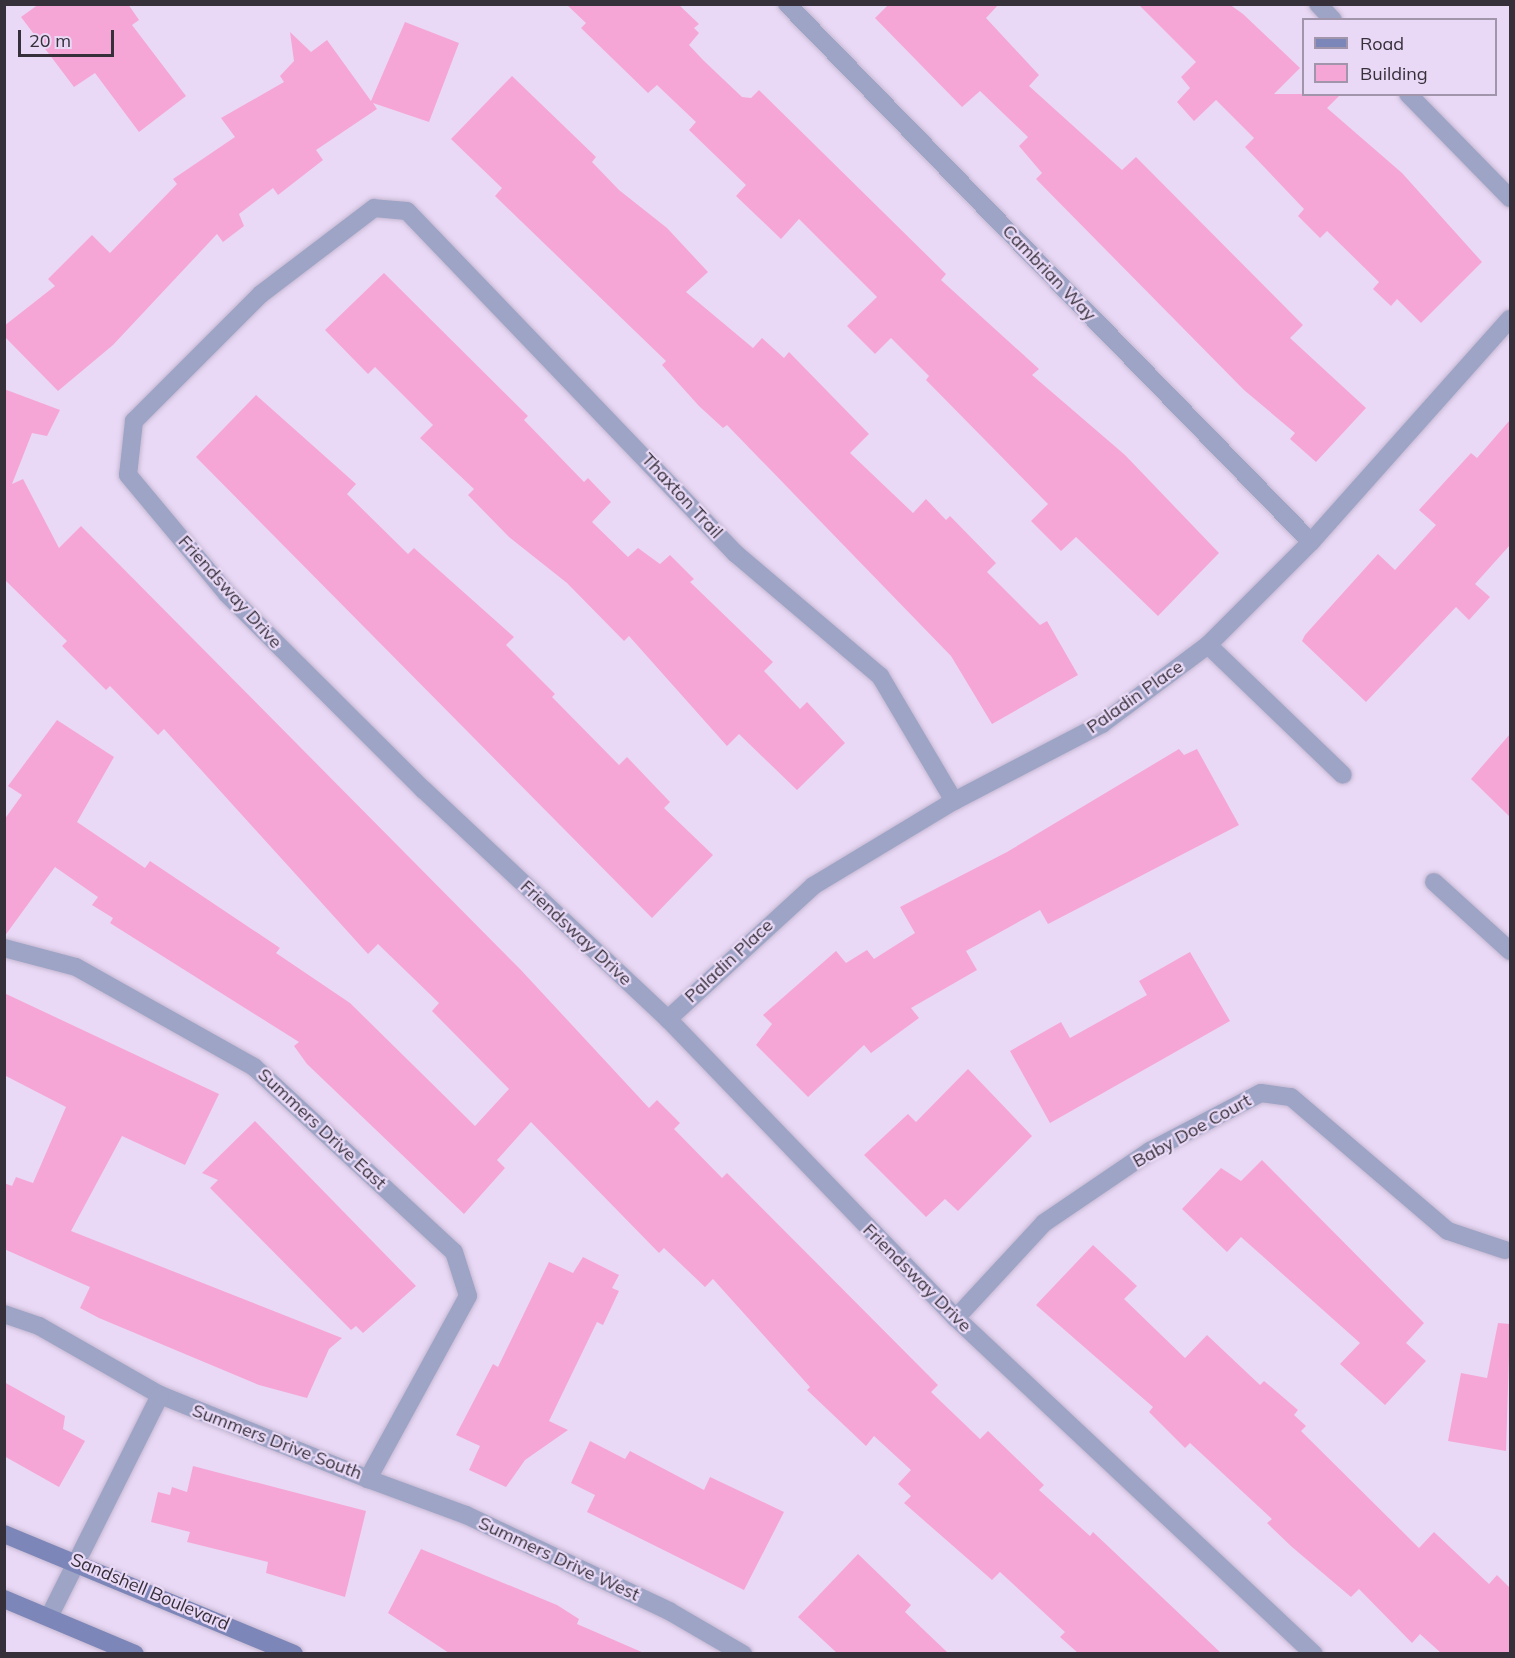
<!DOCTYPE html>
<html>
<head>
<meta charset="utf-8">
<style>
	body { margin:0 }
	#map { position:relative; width:1515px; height:1658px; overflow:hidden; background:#e9d9f6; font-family:Mulish,sans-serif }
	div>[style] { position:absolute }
	.building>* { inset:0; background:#f6a6d6 }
	.roads { filter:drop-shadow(0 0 2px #c5b7d1) drop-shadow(0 0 2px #c5b7d1) }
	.street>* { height:18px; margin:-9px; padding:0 9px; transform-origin:9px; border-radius:9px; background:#9da4c6 }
	.secondary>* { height:18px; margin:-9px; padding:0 9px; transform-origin:9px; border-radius:9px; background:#7c86b8 }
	span { translate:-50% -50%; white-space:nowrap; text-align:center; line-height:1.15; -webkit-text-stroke:4.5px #e9d9f6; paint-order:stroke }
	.street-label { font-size:18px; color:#36303b }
	.frame { position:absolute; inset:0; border:6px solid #36303b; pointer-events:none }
	.legend { position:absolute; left:1302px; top:18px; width:195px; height:78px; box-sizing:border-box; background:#e9d9f6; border:2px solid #a195ab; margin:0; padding:8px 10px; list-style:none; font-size:18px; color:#36303b }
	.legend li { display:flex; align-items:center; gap:12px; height:30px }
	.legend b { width:30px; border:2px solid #a195ab }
	.scale { position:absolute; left:18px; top:30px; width:96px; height:27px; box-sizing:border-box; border:3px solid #36303b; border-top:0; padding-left:8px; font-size:18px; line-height:21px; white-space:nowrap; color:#36303b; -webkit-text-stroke:4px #e9d9f6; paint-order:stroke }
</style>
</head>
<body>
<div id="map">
	<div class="building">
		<div style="clip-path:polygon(39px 4px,128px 4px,139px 20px,132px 25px,186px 96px,139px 132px,95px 73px,74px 87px,21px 17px)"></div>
		<div style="clip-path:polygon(566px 4px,678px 4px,699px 24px,694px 28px,699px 33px,689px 45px,703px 60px,742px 97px,751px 98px,759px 90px,946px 274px,941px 280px,1039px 369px,1032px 375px,1125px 455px,1219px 553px,1158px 616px,1076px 537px,1061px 551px,1031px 521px,1048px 504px,926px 380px,929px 376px,891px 338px,875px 354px,847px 326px,877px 297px,799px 219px,781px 239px,736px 196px,746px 185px,689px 130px,696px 122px,657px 85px,648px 93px,581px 28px,586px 23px)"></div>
		<div style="clip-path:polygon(889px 4px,999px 4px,986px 18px,1039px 75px,1029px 86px,1122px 170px,1136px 157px,1303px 325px,1290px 338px,1366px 408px,1316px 462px,1290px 439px,1295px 433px,1244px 390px,1036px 179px,1042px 173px,1019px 146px,1028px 137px,980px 91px,962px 107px,875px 18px)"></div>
		<div style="clip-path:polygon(1138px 4px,1229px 4px,1243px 14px,1300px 68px,1274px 94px,1341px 94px,1327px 108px,1402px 173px,1482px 262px,1421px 323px,1397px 299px,1391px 306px,1373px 289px,1379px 282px,1327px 231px,1320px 238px,1298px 216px,1304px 209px,1245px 147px,1254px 138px,1216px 100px,1194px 121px,1177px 102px,1190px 88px,1181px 77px,1196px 62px)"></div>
		<div style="clip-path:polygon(405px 22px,459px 43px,429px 122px,373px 103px,377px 109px,316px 150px,323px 160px,278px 195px,273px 188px,239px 214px,244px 226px,223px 242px,217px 234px,113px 345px,58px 391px,4px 336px,4px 326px,55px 286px,48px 279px,92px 235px,110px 253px,177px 184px,173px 179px,235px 137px,221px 118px,284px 82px,280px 76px,294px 61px,290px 32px,311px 52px,327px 40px,371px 101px)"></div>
		<div style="clip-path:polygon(512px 76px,596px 157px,592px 162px,619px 190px,667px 228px,708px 272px,686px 292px,753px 348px,762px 338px,784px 358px,789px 352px,869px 434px,850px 453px,913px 513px,926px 499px,946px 520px,950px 516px,996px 563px,987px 572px,1040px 625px,1047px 621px,1078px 675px,992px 724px,951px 656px,727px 425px,723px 428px,699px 406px,662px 365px,666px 361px,495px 196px,502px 188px,451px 139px)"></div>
		<div style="clip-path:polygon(384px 273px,528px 416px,524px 420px,584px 482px,588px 478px,611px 502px,592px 522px,628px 557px,638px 548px,660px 564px,670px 555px,694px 579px,690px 582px,773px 662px,764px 671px,800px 709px,807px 702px,845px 743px,797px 790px,739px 734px,727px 746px,629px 636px,624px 641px,567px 583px,509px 537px,468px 495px,474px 489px,420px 438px,433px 425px,375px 367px,368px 374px,325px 330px)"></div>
		<div style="clip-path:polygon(4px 389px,60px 410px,47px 436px,32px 433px,12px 484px,23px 479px,59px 548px,81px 526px,520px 969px,649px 1108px,657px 1100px,680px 1123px,674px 1129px,722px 1178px,727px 1173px,938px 1385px,931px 1392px,980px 1439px,988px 1431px,1044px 1485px,1039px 1490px,1090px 1536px,1093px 1532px,1221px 1653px,1078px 1653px,1060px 1637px,1065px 1632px,1000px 1572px,992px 1580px,904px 1503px,911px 1496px,898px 1484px,911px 1470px,874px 1436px,866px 1446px,807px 1390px,810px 1387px,713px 1279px,705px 1287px,664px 1248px,659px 1253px,531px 1122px,497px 1160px,505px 1168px,464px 1214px,307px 1064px,294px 1046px,299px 1042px,110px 923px,113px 918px,92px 905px,98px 897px,55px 867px,4px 937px,4px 820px,22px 795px,8px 786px,57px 720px,114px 757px,77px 822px,145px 868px,150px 861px,280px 948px,276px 953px,350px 1003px,475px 1126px,509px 1089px,432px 1011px,439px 1003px,378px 944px,368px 954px,164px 729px,158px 735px,110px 686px,106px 690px,62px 646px,67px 641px,4px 579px)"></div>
		<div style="clip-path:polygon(256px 395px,356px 484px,347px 494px,408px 554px,414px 548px,514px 637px,506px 645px,555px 694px,552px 697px,619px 765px,627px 757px,670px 802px,664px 808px,713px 855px,652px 918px,196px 457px)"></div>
		<div style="clip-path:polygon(1510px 420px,1510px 545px,1475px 584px,1490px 597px,1469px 620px,1456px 607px,1366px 702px,1302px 641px,1305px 635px,1378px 554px,1395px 570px,1436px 525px,1419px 510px,1471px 453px,1477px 458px)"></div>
		<div style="clip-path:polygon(1510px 734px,1510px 817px,1471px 779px)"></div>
		<div style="clip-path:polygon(1179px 749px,1184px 755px,1197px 749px,1239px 825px,1048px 924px,1040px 910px,966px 951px,977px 970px,911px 1008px,919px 1018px,871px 1053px,864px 1045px,808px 1097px,756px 1045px,772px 1024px,763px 1015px,836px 951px,846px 963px,867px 950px,874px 959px,915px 933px,900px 907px,1007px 852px)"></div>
		<div style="clip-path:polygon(1190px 952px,1230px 1021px,1050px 1123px,1010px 1051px,1061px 1022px,1070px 1038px,1147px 995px,1139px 981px)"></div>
		<div style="clip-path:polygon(4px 993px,219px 1094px,185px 1165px,122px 1136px,71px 1231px,342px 1338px,329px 1349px,307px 1398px,259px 1385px,99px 1318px,80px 1308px,90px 1287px,4px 1249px,4px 1183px,12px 1186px,16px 1177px,33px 1183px,66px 1107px,4px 1075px)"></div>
		<div style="clip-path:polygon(968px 1069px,1032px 1136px,958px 1211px,945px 1199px,926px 1217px,864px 1155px,908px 1114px,916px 1122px)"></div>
		<div style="clip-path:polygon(255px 1121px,416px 1286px,363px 1333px,356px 1326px,351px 1330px,210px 1188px,218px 1180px,202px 1173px)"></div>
		<div style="clip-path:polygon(1262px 1160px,1424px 1323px,1406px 1343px,1426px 1361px,1385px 1405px,1340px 1364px,1360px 1343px,1241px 1237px,1227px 1252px,1182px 1209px,1221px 1168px,1241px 1181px)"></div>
		<div style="clip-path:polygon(1093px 1245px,1137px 1286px,1124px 1299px,1185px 1358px,1207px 1335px,1260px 1385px,1264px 1381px,1298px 1410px,1294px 1415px,1306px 1426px,1301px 1431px,1419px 1548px,1434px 1532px,1489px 1584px,1497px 1575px,1510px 1588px,1510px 1653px,1441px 1653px,1420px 1634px,1412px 1643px,1359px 1589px,1351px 1597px,1292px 1547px,1267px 1523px,1272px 1519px,1190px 1443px,1185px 1448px,1149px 1412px,1153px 1407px,1036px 1305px)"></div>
		<div style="clip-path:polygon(583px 1257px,619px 1275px,612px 1288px,619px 1291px,603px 1325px,597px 1322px,549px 1421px,568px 1430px,525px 1460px,506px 1487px,469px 1470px,480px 1446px,456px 1435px,493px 1364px,498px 1367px,549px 1262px,573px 1273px)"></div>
		<div style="clip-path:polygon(1498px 1323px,1510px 1324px,1506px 1451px,1448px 1441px,1461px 1373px,1487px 1378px)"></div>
		<div style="clip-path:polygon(4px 1382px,65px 1416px,63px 1429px,85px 1441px,59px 1487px,4px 1456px)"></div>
		<div style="clip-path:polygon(590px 1441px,625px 1459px,630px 1451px,704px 1490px,710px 1477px,784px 1512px,744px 1590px,587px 1512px,595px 1495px,571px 1483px)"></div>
		<div style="clip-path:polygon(193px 1466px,366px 1511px,345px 1597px,266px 1573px,268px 1562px,187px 1542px,190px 1532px,151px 1522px,158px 1492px,170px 1495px,172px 1487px,187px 1492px)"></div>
		<div style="clip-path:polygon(421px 1549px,557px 1605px,579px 1619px,577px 1624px,644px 1653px,449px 1653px,388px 1613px)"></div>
		<div style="clip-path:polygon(858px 1554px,911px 1605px,905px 1612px,948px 1653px,837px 1653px,798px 1617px)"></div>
	</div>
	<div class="roads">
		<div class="street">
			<div style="left:787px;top:4px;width:751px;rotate:45.76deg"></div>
			<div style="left:1318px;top:4px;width:22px;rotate:47deg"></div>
			<div style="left:1408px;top:94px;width:146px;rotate:45.6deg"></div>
			<div style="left:1208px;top:645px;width:187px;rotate:43.9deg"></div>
			<div style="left:954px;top:801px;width:145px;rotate:-120.6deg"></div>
			<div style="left:880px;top:676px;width:189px;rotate:-139.7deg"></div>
			<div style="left:736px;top:554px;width:475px;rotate:-133.8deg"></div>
			<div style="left:407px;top:211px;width:33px;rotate:-175deg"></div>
			<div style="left:374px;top:208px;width:142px;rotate:142.7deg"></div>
			<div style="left:261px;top:294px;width:180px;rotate:135deg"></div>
			<div style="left:134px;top:421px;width:54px;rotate:96.3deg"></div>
			<div style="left:128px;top:475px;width:155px;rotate:50.2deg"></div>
			<div style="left:227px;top:594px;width:278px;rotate:44.9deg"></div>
			<div style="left:424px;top:790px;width:335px;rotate:43.2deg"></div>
			<div style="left:668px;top:1019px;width:415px;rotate:46.1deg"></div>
			<div style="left:956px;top:1318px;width:491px;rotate:43.2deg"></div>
			<div style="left:1434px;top:882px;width:103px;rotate:42.2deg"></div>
			<div style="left:4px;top:948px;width:74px;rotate:14.8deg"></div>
			<div style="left:76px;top:967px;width:204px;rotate:29.3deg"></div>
			<div style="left:254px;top:1067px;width:272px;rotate:42.8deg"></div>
			<div style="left:454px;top:1252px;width:46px;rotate:72.3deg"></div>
			<div style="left:468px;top:1296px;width:209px;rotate:118.7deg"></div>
			<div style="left:368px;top:1479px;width:224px;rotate:-158deg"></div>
			<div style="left:160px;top:1395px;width:139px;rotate:-150.3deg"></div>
			<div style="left:39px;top:1326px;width:37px;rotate:-161deg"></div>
			<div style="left:668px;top:1019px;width:197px;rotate:-42.5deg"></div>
			<div style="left:813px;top:886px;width:165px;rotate:-31.1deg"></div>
			<div style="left:954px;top:801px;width:167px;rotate:-27.5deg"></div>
			<div style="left:1102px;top:724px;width:132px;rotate:-36.7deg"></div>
			<div style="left:1208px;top:645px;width:146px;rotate:-45deg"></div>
			<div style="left:1311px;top:542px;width:299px;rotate:-48.3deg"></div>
			<div style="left:956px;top:1318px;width:129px;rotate:-47.2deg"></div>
			<div style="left:1044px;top:1223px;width:128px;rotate:-34.2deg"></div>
			<div style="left:1150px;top:1151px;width:125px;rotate:-27.6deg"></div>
			<div style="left:1261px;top:1093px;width:30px;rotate:8deg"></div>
			<div style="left:1291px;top:1097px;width:206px;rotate:40.5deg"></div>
			<div style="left:1448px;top:1231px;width:60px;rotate:18.4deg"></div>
			<div style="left:368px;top:1479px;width:104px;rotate:20.2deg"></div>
			<div style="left:466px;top:1515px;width:225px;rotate:25.3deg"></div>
			<div style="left:669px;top:1611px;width:86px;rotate:30.2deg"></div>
			<div style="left:50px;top:1615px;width:246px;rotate:-63.4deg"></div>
		</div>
		<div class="secondary">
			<div style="left:4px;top:1534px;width:314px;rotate:22.5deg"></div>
			<div style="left:4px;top:1599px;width:142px;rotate:22.8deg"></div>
		</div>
	</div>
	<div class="street-label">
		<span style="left:1049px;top:273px;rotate:46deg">Cambrian Way</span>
		<span style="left:682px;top:496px;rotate:47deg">Thaxton Trail</span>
		<span style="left:230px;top:592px;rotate:48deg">Friendsway Drive</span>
		<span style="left:1135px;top:697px;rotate:-35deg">Paladin Place</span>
		<span style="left:576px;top:933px;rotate:43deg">Friendsway Drive</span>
		<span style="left:729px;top:961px;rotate:-43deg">Paladin Place</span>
		<span style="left:322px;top:1129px;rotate:43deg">Summers Drive East</span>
		<span style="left:1192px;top:1131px;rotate:-29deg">Baby Doe Court</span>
		<span style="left:917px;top:1278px;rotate:45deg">Friendsway Drive</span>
		<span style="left:277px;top:1442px;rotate:21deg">Summers Drive South</span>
		<span style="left:559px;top:1559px;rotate:25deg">Summers Drive West</span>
		<span style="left:150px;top:1592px;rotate:23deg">Sandshell Boulevard</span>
	</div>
	<div class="frame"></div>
	<ul class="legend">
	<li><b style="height:8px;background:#7c86b8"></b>Road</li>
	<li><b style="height:16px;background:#f6a6d6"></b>Building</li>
	</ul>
	<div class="scale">20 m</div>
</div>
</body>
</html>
